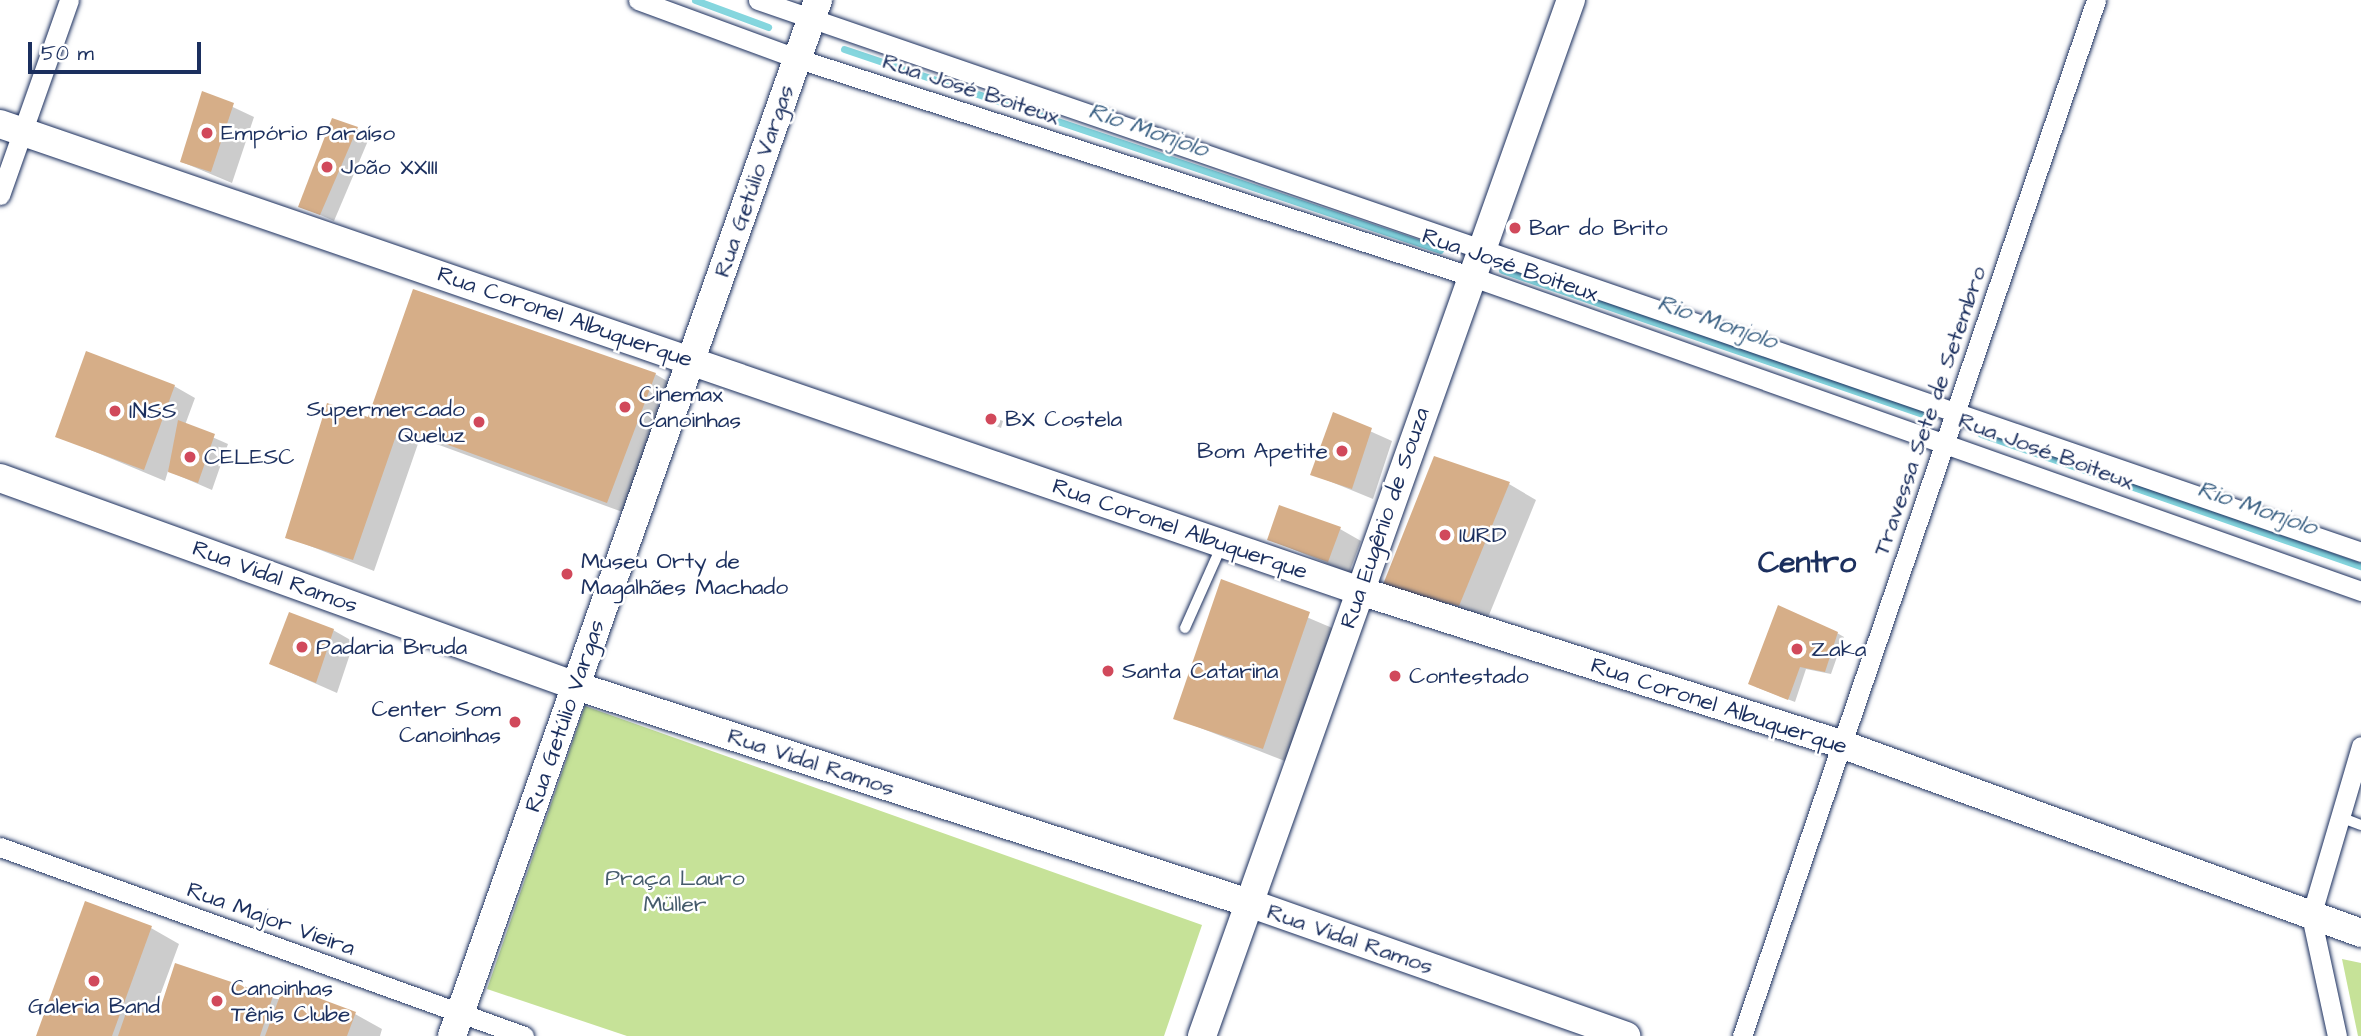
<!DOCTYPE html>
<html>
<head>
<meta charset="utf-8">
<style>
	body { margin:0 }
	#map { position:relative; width:2361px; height:1036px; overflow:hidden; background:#fff; font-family:"Architects Daughter",sans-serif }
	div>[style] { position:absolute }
	.green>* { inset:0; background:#c6e298 }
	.shadow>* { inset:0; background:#0003 }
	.stream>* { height:7px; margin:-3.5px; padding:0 3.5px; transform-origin:3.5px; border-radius:3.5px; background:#85d6de }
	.building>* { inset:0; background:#d6ae88 }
	.roads { filter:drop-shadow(0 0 2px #1b2f5e) drop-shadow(0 0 2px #1b2f5e) }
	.lane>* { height:10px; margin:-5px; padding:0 5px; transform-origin:5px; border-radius:5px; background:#fff }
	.street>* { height:19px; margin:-9.5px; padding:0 9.5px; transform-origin:9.5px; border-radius:9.5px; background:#fff }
	.secondary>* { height:28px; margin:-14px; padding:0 14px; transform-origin:14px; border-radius:14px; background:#fff }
	.dots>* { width:19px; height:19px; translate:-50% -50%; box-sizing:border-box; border:4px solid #fff; border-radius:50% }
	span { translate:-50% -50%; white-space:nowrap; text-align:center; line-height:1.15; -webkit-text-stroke:5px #fff; paint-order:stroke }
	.street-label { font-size:23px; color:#1b2f5e }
	.poi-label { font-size:23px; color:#1b2f5e }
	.left { translate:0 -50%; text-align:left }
	.right { translate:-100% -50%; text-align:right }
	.park-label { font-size:23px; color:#465c6c }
	.water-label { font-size:24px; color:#3b6184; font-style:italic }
	.district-label { font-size:30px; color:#1b2f5e; font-weight:700 }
	.scale { position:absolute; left:28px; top:42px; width:173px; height:32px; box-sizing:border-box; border:4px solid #1b2f5e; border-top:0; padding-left:9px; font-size:21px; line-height:24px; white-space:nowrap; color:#1b2f5e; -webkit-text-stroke:5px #fff; paint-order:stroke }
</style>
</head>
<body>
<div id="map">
	<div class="green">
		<div style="clip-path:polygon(585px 706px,1202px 925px,1164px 1036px,627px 1036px,487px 989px)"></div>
		<div style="clip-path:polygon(2342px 959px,2361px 963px,2361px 1036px,2358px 1036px)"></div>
	</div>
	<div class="shadow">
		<div style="clip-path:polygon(203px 93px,254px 117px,232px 183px,182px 162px)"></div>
		<div style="clip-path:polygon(357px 129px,370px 136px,334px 221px,300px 206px)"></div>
		<div style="clip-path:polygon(655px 374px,676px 386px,628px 514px,420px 438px,374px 571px,287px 537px,369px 419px)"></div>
		<div style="clip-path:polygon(174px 386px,195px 398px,185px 425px,228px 444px,212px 490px,168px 471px,165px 481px,57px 436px)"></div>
		<div style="clip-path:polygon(988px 415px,1003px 421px,1001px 428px,986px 422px)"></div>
		<div style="clip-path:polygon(1334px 415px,1392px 441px,1373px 499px,1312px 474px)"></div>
		<div style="clip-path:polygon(1509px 484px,1536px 500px,1487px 620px,1411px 602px)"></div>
		<div style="clip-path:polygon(1340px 529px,1361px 541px,1349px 573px,1269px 539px)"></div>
		<div style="clip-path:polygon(1222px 581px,1337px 630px,1290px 763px,1175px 718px)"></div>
		<div style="clip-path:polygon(333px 630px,354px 642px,337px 693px,271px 664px)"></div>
		<div style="clip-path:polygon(1837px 633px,1844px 637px,1831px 674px,1806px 669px,1795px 702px,1756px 687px)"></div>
		<div style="clip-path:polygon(151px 928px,179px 944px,155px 1009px,272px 998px,355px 1014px,382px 1029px,380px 1036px,38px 1036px)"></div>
	</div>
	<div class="stream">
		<div style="left:695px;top:0;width:78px;rotate:20.3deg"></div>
		<div style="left:844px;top:49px;width:629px;rotate:18.64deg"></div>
		<div style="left:1502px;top:270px;width:442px;rotate:18.9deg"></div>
		<div style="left:1981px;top:434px;width:402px;rotate:19.2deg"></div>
	</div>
	<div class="building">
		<div style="clip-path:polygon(202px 91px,234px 103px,211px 172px,180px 162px)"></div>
		<div style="clip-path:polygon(332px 118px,358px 127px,320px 215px,298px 207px)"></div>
		<div style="clip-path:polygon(413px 289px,656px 373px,607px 503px,399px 427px,353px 560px,285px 538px,327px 403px,368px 417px)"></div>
		<div style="clip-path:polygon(86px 351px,175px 385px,144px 470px,55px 437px)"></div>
		<div style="clip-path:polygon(1333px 412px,1372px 428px,1352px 489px,1310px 475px)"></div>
		<div style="clip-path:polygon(178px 420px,215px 434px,198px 483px,168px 472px)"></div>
		<div style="clip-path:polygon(1434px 456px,1510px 482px,1459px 606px,1382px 587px)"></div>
		<div style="clip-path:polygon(1279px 505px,1341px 527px,1328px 562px,1267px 540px)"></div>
		<div style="clip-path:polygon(1221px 579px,1310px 612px,1263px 749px,1173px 719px)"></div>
		<div style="clip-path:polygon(1778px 605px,1838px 632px,1825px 672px,1800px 667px,1788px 700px,1748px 684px)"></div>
		<div style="clip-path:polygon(289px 612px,334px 629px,316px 683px,269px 664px)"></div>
		<div style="clip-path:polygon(85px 901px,152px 926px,112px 1036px,36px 1036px)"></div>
		<div style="clip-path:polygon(175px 963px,273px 996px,260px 1036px,118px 1036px,128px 1007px,147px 1014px,150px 1006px,160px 1009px)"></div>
		<div style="clip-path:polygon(284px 985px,356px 1012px,347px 1036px,265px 1036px)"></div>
	</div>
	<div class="roads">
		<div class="lane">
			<div style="left:1185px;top:628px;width:89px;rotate:-66deg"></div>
			<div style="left:2340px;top:817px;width:22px;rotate:21deg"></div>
		</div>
		<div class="street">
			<div style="left:638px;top:0;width:168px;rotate:20.2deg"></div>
			<div style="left:796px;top:58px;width:708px;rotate:17.92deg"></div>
			<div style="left:1470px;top:276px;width:945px;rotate:19.47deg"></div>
			<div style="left:758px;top:0;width:1695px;rotate:19deg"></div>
			<div style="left:0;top:195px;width:207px;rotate:-70.5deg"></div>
			<div style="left:0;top:847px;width:557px;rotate:19.83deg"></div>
			<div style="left:1742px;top:1036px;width:1095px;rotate:-71.13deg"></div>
			<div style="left:2337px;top:1036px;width:123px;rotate:-102.2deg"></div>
			<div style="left:2311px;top:916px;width:177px;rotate:-73.6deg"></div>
		</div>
		<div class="secondary">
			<div style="left:0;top:124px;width:1438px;rotate:18.95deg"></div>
			<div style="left:1360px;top:591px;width:505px;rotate:17.65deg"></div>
			<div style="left:1841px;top:744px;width:553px;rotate:19.97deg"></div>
			<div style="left:0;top:478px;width:612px;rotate:19.86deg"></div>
			<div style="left:576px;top:686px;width:707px;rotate:17.87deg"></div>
			<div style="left:1249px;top:903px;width:400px;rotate:19.4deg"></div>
			<div style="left:452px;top:1036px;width:1099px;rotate:-70.54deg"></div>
			<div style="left:1202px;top:1036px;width:1100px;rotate:-70.4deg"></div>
		</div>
	</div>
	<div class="dots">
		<div style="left:207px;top:133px;background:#d1495b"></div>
		<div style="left:327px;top:167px;background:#d1495b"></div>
		<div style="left:1515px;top:228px;background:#d1495b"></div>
		<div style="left:625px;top:407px;background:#d1495b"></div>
		<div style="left:115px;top:411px;background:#d1495b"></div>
		<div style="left:991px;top:419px;background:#d1495b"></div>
		<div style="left:479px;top:422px;background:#d1495b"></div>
		<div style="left:1342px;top:451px;background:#d1495b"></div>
		<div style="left:190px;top:457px;background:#d1495b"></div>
		<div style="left:1445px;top:535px;background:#d1495b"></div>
		<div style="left:567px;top:574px;background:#d1495b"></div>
		<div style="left:302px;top:647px;background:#d1495b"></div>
		<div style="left:1797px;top:649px;background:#d1495b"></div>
		<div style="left:1108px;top:671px;background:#d1495b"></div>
		<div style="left:1395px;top:676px;background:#d1495b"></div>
		<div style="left:515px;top:722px;background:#d1495b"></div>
		<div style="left:94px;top:981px;background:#d1495b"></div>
		<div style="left:217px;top:1001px;background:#d1495b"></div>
	</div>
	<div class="street-label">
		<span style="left:971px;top:89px;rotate:18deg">Rua José Boiteux</span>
		<span style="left:754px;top:181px;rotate:-71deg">Rua Getúlio Vargas</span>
		<span style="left:1510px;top:265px;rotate:19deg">Rua José Boiteux</span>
		<span style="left:565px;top:317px;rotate:19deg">Rua Coronel Albuquerque</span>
		<span style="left:1930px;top:411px;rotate:-71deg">Travessa Sete de Setembro</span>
		<span style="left:2046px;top:451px;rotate:20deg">Rua José Boiteux</span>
		<span style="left:1385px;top:518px;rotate:-71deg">Rua Eugênio de Souza</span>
		<span style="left:1180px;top:529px;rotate:19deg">Rua Coronel Albuquerque</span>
		<span style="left:275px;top:577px;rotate:20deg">Rua Vidal Ramos</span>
		<span style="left:1719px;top:706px;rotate:18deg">Rua Coronel Albuquerque</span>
		<span style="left:565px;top:716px;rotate:-71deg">Rua Getúlio Vargas</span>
		<span style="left:811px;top:762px;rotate:18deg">Rua Vidal Ramos</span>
		<span style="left:271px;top:919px;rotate:20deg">Rua Major Vieira</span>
		<span style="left:1350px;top:939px;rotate:19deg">Rua Vidal Ramos</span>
	</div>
	<div class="poi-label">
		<span class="left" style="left:221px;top:133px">Empório Paraíso</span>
		<span class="left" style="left:341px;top:167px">João XXIII</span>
		<span class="left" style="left:1529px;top:228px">Bar do Brito</span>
		<span class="left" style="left:639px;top:407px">Cinemax<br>Canoinhas</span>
		<span class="right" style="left:465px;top:422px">Supermercado<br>Queluz</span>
		<span class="left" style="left:129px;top:411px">INSS</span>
		<span class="left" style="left:1005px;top:419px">BX Costela</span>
		<span class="right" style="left:1328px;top:451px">Bom Apetite</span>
		<span class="left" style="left:204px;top:457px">CELESC</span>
		<span class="left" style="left:1459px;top:535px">IURD</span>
		<span class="left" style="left:581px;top:574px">Museu Orty de<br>Magalhães Machado</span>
		<span class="left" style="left:316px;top:647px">Padaria Bruda</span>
		<span class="left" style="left:1811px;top:649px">Zaka</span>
		<span class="left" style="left:1122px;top:671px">Santa Catarina</span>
		<span class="left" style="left:1409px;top:676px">Contestado</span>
		<span class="right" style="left:501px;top:722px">Center Som<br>Canoinhas</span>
		<span class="left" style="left:231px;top:1001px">Canoinhas<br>Tênis Clube</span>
		<span style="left:94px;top:1006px">Galeria Band</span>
	</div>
	<div class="park-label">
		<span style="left:675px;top:891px">Praça Lauro<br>Müller</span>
	</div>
	<div class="water-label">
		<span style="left:1148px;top:131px;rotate:19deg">Rio Monjolo</span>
		<span style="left:1717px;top:323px;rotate:19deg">Rio Monjolo</span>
		<span style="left:2257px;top:509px;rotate:19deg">Rio Monjolo</span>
	</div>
	<div class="district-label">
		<span style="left:1807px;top:563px">Centro</span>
	</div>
	<div class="scale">50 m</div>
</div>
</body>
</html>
